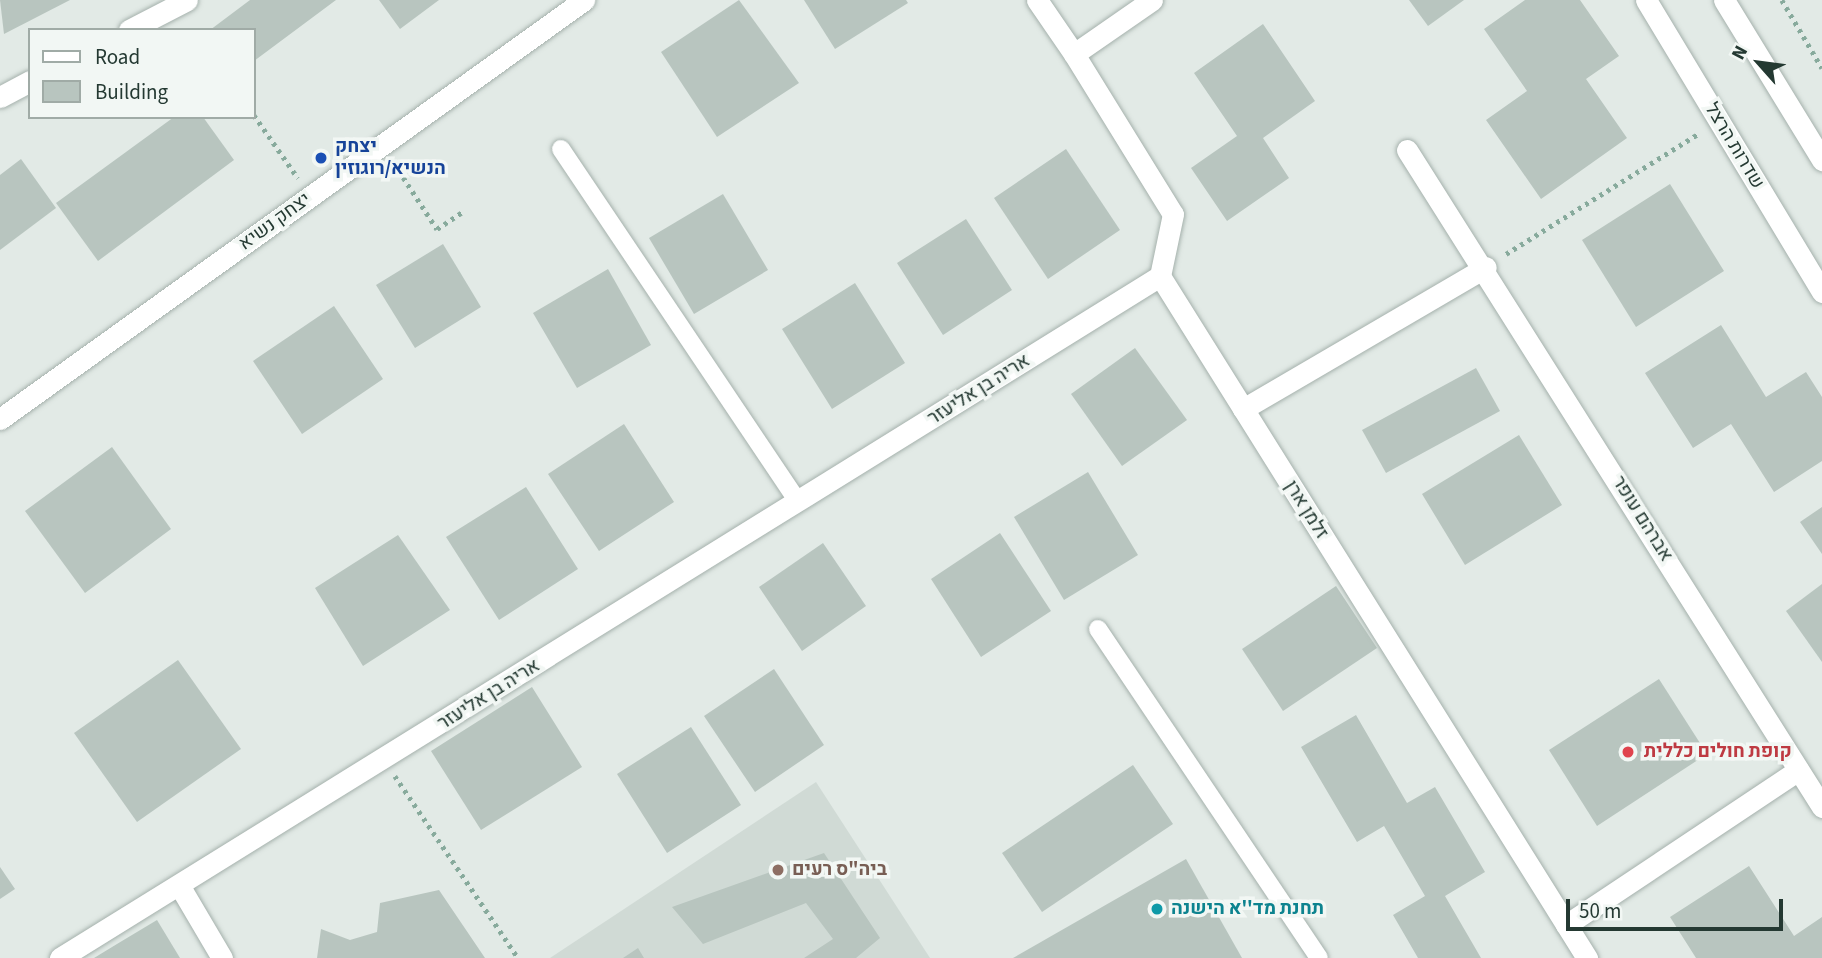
<!DOCTYPE html>
<html>
<head>
<meta charset="utf-8">
<style>
	body { margin:0 }
	#map { position:relative; width:1822px; height:958px; overflow:hidden; background:#e2eae6; font-family:"Source Sans 3",Heebo,sans-serif }
	div>[style] { position:absolute }
	.built>* { inset:0; background:#d0dad5 }
	.building>* { inset:0; background:#b8c5bf }
	.path>* { height:4.5px; margin-top:-2.25px; transform-origin:0; background:repeating-linear-gradient(90deg,#87aa9c 0 3.5px,transparent 0 8.5px) }
	.roads { filter:drop-shadow(0 0 2px #a5b1ac) drop-shadow(0 0 2px #a5b1ac) }
	.service>* { height:18px; margin:-9px; padding:0 9px; transform-origin:9px; border-radius:9px; background:#fff }
	.minor>* { height:21px; margin:-10.5px; padding:0 10.5px; transform-origin:10.5px; border-radius:10.5px; background:#fff }
	.secondary>* { height:21px; margin:-10.5px; padding:0 10.5px; transform-origin:10.5px; border-radius:10.5px; background:#fff }
	.dots>* { width:19px; height:19px; translate:-50% -50%; box-sizing:border-box; border:4px solid #f2f7f4; border-radius:50% }
	span { translate:-50% -50%; white-space:nowrap; text-align:center; line-height:1.15; -webkit-text-stroke:7px #f2f7f4; paint-order:stroke }
	.street-label { font-size:19px; color:#243932 }
	.transit-label { font-size:19px; color:#164399; font-weight:700 }
	.left { translate:0 -50%; text-align:left }
	.health-label { font-size:19px; color:#be3a42; font-weight:700 }
	.education-label { font-size:19px; color:#785e54; font-weight:700 }
	.culture-label { font-size:19px; color:#0d838f; font-weight:700 }
	.legend { position:absolute; left:28px; top:28px; width:228px; height:91px; box-sizing:border-box; background:#f2f7f4; border:2px solid #a0aba6; margin:0; padding:9px 12px; list-style:none; font-size:21px; color:#243932 }
	.legend li { display:flex; align-items:center; gap:14px; height:35px }
	.legend b { width:35px; border:2px solid #a0aba6 }
	.north { position:absolute; left:1724px; top:28px; width:70px; height:70px; -webkit-text-stroke:5px #f2f7f4; paint-order:stroke; rotate:298deg; font-size:19px; font-weight:700; line-height:28px; text-align:center; color:#243932 }
	.north::after { content:''; display:block; margin:auto; width:24px; height:32px; background:#243932; clip-path:polygon(50% 0,100% 100%,50% 72%,0 100%) }
	.scale { position:absolute; left:1566px; top:899px; width:217px; height:32px; box-sizing:border-box; border:4px solid #243932; border-top:0; padding-left:9px; font-size:21px; line-height:24px; white-space:nowrap; color:#243932; -webkit-text-stroke:5px #f2f7f4; paint-order:stroke }
</style>
</head>
<body>
<div id="map">
	<div class="built">
		<div style="clip-path:polygon(816px 782px,930px 958px,550px 958px)"></div>
	</div>
	<div class="building">
		<div style="clip-path:polygon(0 0,70px 0,4px 34px)"></div>
		<div style="clip-path:polygon(250px 0,336px 0,254px 61px,254px 30px,210px 30px)"></div>
		<div style="clip-path:polygon(379px 0,439px 0,400px 29px)"></div>
		<div style="clip-path:polygon(739px 0,799px 83px,717px 137px,661px 52px)"></div>
		<div style="clip-path:polygon(804px 0,906px 0,908px 3px,835px 49px)"></div>
		<div style="clip-path:polygon(1409px 0,1464px 0,1428px 26px)"></div>
		<div style="clip-path:polygon(1525px 0,1580px 0,1619px 56px,1586px 79px,1627px 138px,1541px 199px,1486px 120px,1527px 91px,1484px 29px)"></div>
		<div style="clip-path:polygon(1263px 24px,1315px 101px,1263px 138px,1289px 178px,1227px 221px,1191px 168px,1237px 136px,1194px 73px)"></div>
		<div style="clip-path:polygon(174px 117px,203px 117px,234px 160px,98px 261px,56px 203px)"></div>
		<div style="clip-path:polygon(1066px 149px,1120px 230px,1048px 279px,994px 198px)"></div>
		<div style="clip-path:polygon(21px 159px,56px 208px,0 250px,0 175px)"></div>
		<div style="clip-path:polygon(1670px 184px,1724px 271px,1636px 327px,1582px 240px)"></div>
		<div style="clip-path:polygon(723px 194px,768px 270px,694px 314px,649px 238px)"></div>
		<div style="clip-path:polygon(966px 219px,1012px 290px,943px 335px,897px 263px)"></div>
		<div style="clip-path:polygon(443px 244px,481px 307px,415px 348px,376px 285px)"></div>
		<div style="clip-path:polygon(608px 269px,651px 345px,577px 388px,533px 313px)"></div>
		<div style="clip-path:polygon(855px 283px,905px 363px,832px 409px,782px 329px)"></div>
		<div style="clip-path:polygon(334px 306px,383px 379px,302px 434px,253px 361px)"></div>
		<div style="clip-path:polygon(1721px 325px,1766px 397px,1806px 372px,1822px 397px,1822px 461px,1774px 492px,1731px 424px,1693px 448px,1645px 373px)"></div>
		<div style="clip-path:polygon(1135px 348px,1187px 420px,1122px 466px,1071px 394px)"></div>
		<div style="clip-path:polygon(1476px 368px,1500px 411px,1386px 473px,1362px 430px)"></div>
		<div style="clip-path:polygon(624px 424px,674px 502px,599px 551px,548px 474px)"></div>
		<div style="clip-path:polygon(1519px 435px,1562px 505px,1465px 565px,1422px 494px)"></div>
		<div style="clip-path:polygon(112px 447px,171px 529px,85px 593px,25px 511px)"></div>
		<div style="clip-path:polygon(1088px 472px,1138px 555px,1064px 600px,1014px 517px)"></div>
		<div style="clip-path:polygon(526px 487px,578px 569px,499px 620px,446px 537px)"></div>
		<div style="clip-path:polygon(1822px 507px,1822px 554px,1800px 522px)"></div>
		<div style="clip-path:polygon(1000px 533px,1051px 611px,981px 657px,931px 579px)"></div>
		<div style="clip-path:polygon(398px 535px,450px 610px,363px 666px,315px 588px)"></div>
		<div style="clip-path:polygon(823px 543px,866px 606px,802px 651px,759px 587px)"></div>
		<div style="clip-path:polygon(1822px 584px,1822px 662px,1786px 611px)"></div>
		<div style="clip-path:polygon(1336px 586px,1377px 648px,1283px 711px,1242px 649px)"></div>
		<div style="clip-path:polygon(178px 660px,241px 749px,137px 822px,74px 733px)"></div>
		<div style="clip-path:polygon(774px 669px,824px 745px,755px 792px,704px 716px)"></div>
		<div style="clip-path:polygon(1659px 679px,1707px 754px,1597px 826px,1549px 750px)"></div>
		<div style="clip-path:polygon(532px 687px,582px 767px,481px 830px,431px 751px)"></div>
		<div style="clip-path:polygon(1356px 715px,1407px 803px,1435px 787px,1485px 872px,1445px 896px,1481px 958px,1418px 958px,1393px 915px,1425px 896px,1384px 826px,1357px 842px,1301px 747px)"></div>
		<div style="clip-path:polygon(691px 727px,741px 805px,667px 853px,617px 774px)"></div>
		<div style="clip-path:polygon(1133px 765px,1173px 824px,1042px 912px,1002px 853px)"></div>
		<div style="clip-path:polygon(824px 853px,880px 938px,856px 958px,804px 958px,833px 939px,806px 903px,703px 944px,672px 907px)"></div>
		<div style="clip-path:polygon(1186px 859px,1242px 958px,1013px 958px)"></div>
		<div style="clip-path:polygon(1749px 866px,1794px 936px,1822px 917px,1822px 958px,1696px 958px,1670px 917px)"></div>
		<div style="clip-path:polygon(0 867px,15px 889px,0 899px)"></div>
		<div style="clip-path:polygon(439px 890px,485px 958px,317px 958px,321px 929px,350px 940px,377px 932px,380px 903px)"></div>
		<div style="clip-path:polygon(157px 920px,180px 958px,94px 958px,117px 944px)"></div>
		<div style="clip-path:polygon(638px 948px,644px 958px,623px 958px)"></div>
	</div>
	<div class="path">
		<div style="left:1782px;top:0;width:79px;rotate:59.5deg"></div>
		<div style="left:254px;top:115px;width:77px;rotate:55.1deg"></div>
		<div style="left:394px;top:163px;width:79px;rotate:56.9deg"></div>
		<div style="left:437px;top:229px;width:32px;rotate:-34deg"></div>
		<div style="left:1506px;top:254px;width:226px;rotate:-32deg"></div>
		<div style="left:395px;top:776px;width:220px;rotate:55.9deg"></div>
	</div>
	<div class="roads">
		<div class="service">
			<div style="left:561px;top:149px;width:425px;rotate:56.1deg"></div>
			<div style="left:1098px;top:629px;width:396px;rotate:56.1deg"></div>
		</div>
		<div class="minor">
			<div style="left:1037px;top:0;width:65px;rotate:55.6deg"></div>
			<div style="left:1152px;top:0;width:95px;rotate:145.3deg"></div>
			<div style="left:1074px;top:54px;width:188px;rotate:58.3deg"></div>
			<div style="left:1173px;top:214px;width:63px;rotate:101.8deg"></div>
			<div style="left:1160px;top:276px;width:805px;rotate:57.95deg"></div>
			<div style="left:129px;top:30px;width:65px;rotate:-27.3deg"></div>
			<div style="left:0;top:97px;width:34px;rotate:-28deg"></div>
			<div style="left:1407px;top:150px;width:777px;rotate:57.72deg"></div>
			<div style="left:1243px;top:409px;width:281px;rotate:-30.3deg"></div>
			<div style="left:179px;top:885px;width:85px;rotate:59.5deg"></div>
			<div style="left:1566px;top:925px;width:279px;rotate:-33.7deg"></div>
			<div style="left:60px;top:958px;width:1294px;rotate:-31.8deg"></div>
		</div>
		<div class="secondary">
			<div style="left:1646px;top:0;width:341px;rotate:58.9deg"></div>
			<div style="left:1724px;top:0;width:188px;rotate:58.5deg"></div>
			<div style="left:0;top:419px;width:719px;rotate:-35.66deg"></div>
		</div>
	</div>
	<div class="dots">
		<div style="left:321px;top:158px;background:#1a4fb4"></div>
		<div style="left:1628px;top:752px;background:#e0444e"></div>
		<div style="left:778px;top:870px;background:#8d6e63"></div>
		<div style="left:1157px;top:909px;background:#0f9aa8"></div>
	</div>
	<div class="street-label">
		<span style="left:1734px;top:146px;rotate:59deg">שדרות הרצל</span>
		<span style="left:275px;top:222px;rotate:-36deg">יצחק נשיא</span>
		<span style="left:979px;top:390px;rotate:-32deg">אריה בן אליעזר</span>
		<span style="left:1306px;top:510px;rotate:58deg">זלמן ארן</span>
		<span style="left:1642px;top:519px;rotate:58deg">אברהם עופר</span>
		<span style="left:489px;top:695px;rotate:-32deg">אריה בן אליעזר</span>
	</div>
	<div class="transit-label">
		<span class="left" style="left:335px;top:158px">יצחק<br>הנשיא/רוגוזין</span>
	</div>
	<div class="health-label">
		<span class="left" style="left:1644px;top:752px">קופת חולים כללית</span>
	</div>
	<div class="education-label">
		<span class="left" style="left:792px;top:870px">ביה"ס רעים</span>
	</div>
	<div class="culture-label">
		<span class="left" style="left:1171px;top:909px">תחנת מד''א הישנה</span>
	</div>
	<ul class="legend">
	<li><b style="height:9px;background:#fff"></b>Road</li>
	<li><b style="height:19px;background:#b8c5bf"></b>Building</li>
	</ul>
	<div class="north">N</div>
	<div class="scale">50 m</div>
</div>
</body>
</html>
